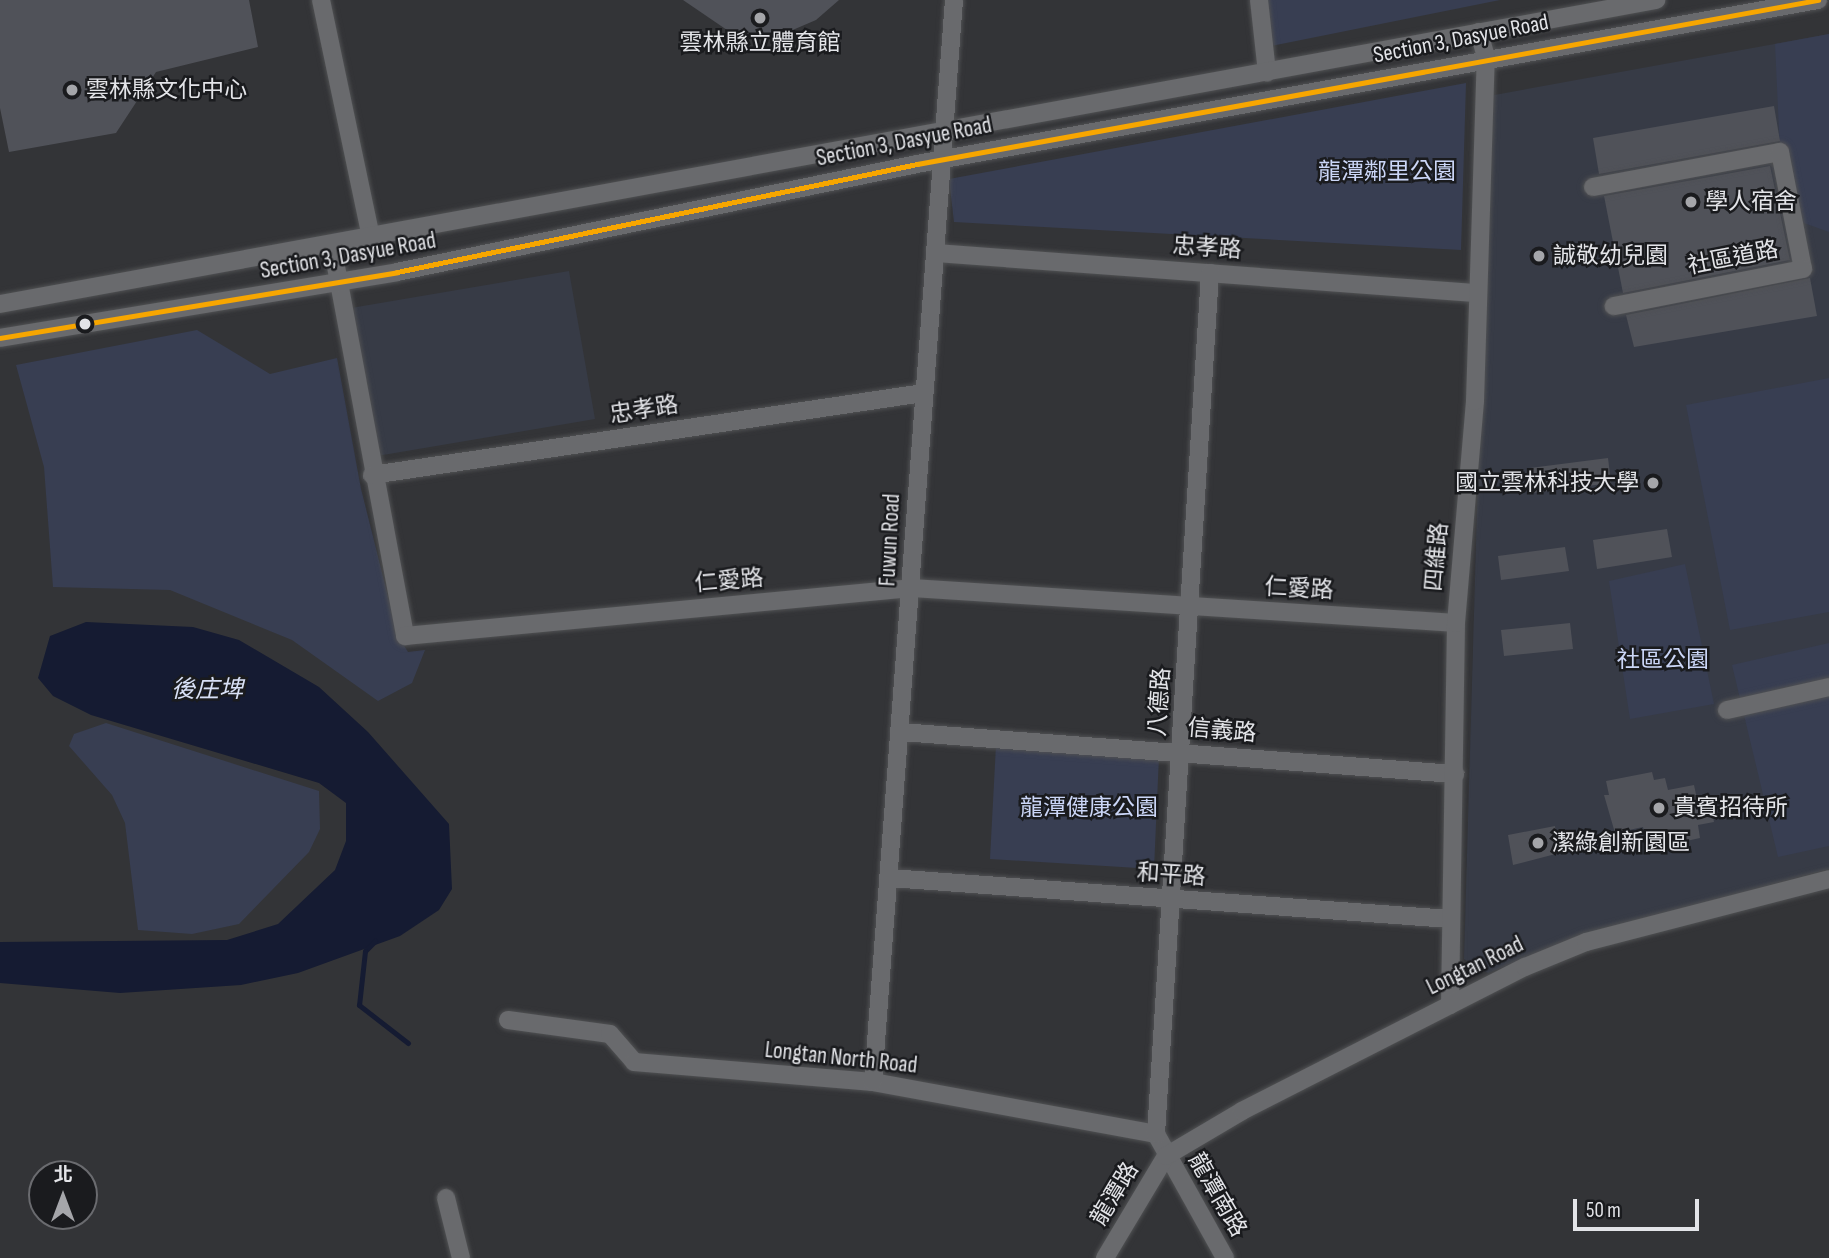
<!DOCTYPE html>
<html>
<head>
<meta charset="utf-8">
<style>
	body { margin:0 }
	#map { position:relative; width:1829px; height:1258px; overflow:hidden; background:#333437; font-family:"Sofia Sans Condensed","Noto Sans TC",sans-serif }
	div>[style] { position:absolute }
	.built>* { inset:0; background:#373b46 }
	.green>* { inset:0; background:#383e52 }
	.water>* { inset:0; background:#151b32 }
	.stream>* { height:5px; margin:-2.5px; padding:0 2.5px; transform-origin:2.5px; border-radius:2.5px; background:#151b32 }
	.building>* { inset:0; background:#505259 }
	.roads { filter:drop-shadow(0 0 2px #505153) drop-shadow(0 0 2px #505153) }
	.minor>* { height:18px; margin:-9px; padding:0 9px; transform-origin:9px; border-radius:9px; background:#696a6d }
	.bus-1>* { height:5px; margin:-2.5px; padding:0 2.5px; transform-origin:2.5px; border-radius:2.5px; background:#f7a600 }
	.dots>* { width:19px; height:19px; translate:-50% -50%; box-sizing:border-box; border:4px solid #1a1b1e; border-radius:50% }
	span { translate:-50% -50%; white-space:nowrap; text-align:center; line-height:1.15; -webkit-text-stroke:5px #1a1b1e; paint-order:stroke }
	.street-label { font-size:23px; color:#e3e4e8 }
	.poi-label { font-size:23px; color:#e3e4e8 }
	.left { translate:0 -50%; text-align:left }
	.right { translate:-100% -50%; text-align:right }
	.park-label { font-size:23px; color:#cbd6f7 }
	.water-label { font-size:24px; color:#d8e0f6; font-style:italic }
	.north { position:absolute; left:28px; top:1160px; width:70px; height:70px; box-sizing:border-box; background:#1a1b1e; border:2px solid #6a6b6f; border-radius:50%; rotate:0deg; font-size:19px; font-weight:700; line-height:28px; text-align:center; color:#e3e4e8 }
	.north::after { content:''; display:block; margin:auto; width:24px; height:32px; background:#a5a6aa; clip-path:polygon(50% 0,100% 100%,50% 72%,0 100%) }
	.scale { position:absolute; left:1573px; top:1199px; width:126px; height:32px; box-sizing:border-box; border:4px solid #e3e4e8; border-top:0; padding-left:9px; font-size:21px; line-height:24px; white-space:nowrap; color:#e3e4e8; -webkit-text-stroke:5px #1a1b1e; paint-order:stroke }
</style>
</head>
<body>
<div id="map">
	<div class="built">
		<div style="clip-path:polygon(1829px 34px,1829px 869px,1584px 935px,1488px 973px,1464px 959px,1489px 96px)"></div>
		<div style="clip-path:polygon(569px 271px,595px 419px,377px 456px,351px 308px)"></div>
	</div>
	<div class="green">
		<div style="clip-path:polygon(1251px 0,1500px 0,1256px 49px)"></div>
		<div style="clip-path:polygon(1829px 34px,1829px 232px,1793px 219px,1780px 152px,1775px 44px)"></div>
		<div style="clip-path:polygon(1466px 83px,1461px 250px,954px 222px,949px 179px)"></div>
		<div style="clip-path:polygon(197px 330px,270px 374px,337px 358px,361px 489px,398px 636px,408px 652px,425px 650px,412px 683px,378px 701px,292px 640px,170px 590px,53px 587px,44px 467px,16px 365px)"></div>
		<div style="clip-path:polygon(1829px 378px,1829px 612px,1730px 630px,1686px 405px)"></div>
		<div style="clip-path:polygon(1685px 564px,1714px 704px,1630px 719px,1609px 581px)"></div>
		<div style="clip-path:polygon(1829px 643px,1829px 846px,1778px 857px,1732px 665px)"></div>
		<div style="clip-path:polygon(106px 723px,319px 791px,320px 829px,309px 852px,239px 924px,192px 934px,138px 930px,125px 823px,112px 795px,69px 746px,74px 734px)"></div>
		<div style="clip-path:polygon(996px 745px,1159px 756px,1154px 869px,990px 859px)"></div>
	</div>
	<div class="water">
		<div style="clip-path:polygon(86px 622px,193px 627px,239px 640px,319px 687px,368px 732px,449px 824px,452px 889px,439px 910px,400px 936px,298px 973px,241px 985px,120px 993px,0 983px,0 942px,227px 940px,278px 924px,335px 870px,346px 841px,346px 803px,319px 783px,91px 715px,53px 696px,38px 678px,50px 636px)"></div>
	</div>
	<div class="stream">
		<div style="left:375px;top:941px;width:14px;rotate:135deg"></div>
		<div style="left:365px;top:951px;width:54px;rotate:96.3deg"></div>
		<div style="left:359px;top:1005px;width:62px;rotate:37.8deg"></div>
	</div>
	<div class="building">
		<div style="clip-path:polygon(0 0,249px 0,258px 47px,156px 72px,116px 133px,9px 152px,0 108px)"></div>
		<div style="clip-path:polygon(683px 0,839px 0,816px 20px,788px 32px,757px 36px,727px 30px)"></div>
		<div style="clip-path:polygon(1774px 106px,1780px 141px,1599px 174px,1593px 138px)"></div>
		<div style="clip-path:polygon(1770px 166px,1790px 260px,1623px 293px,1604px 196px)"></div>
		<div style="clip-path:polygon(1810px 278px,1817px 316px,1634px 347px,1626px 315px)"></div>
		<div style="clip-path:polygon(1608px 458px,1611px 483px,1533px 493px,1530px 468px)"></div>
		<div style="clip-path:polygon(1667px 529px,1672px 557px,1597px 569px,1593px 540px)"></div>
		<div style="clip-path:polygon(1565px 547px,1569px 571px,1501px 580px,1498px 556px)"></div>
		<div style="clip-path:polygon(1570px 623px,1573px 649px,1504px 656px,1501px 630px)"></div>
		<div style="clip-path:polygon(1652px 772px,1654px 780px,1665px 778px,1668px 790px,1694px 785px,1697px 799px,1709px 796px,1714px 822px,1698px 825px,1700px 838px,1659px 847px,1657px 835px,1645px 837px,1643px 827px,1615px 833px,1604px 795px,1609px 795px,1606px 781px)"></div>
		<div style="clip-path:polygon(1555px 826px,1556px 835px,1564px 833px,1567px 851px,1513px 865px,1508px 835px)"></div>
	</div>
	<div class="roads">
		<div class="minor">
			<div style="left:321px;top:0;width:243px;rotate:78.1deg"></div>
			<div style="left:1259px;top:0;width:73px;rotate:83.7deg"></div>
			<div style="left:1593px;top:187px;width:190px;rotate:-10.6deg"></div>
			<div style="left:1780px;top:152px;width:119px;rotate:78.9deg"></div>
			<div style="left:1803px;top:269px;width:193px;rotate:168.9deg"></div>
			<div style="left:332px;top:245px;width:398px;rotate:79.4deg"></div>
			<div style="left:405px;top:636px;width:509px;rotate:-5.41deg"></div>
			<div style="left:912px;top:588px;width:545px;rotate:3.68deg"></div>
			<div style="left:936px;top:253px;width:540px;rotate:4.24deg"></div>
			<div style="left:0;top:304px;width:1684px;rotate:-10.4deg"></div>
			<div style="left:0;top:338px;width:402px;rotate:-9.4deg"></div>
			<div style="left:397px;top:272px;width:531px;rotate:-11.73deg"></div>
			<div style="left:917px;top:164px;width:916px;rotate:-10.32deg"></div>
			<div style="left:372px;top:475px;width:557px;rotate:-8.46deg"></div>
			<div style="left:1727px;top:710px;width:105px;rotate:-12.7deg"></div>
			<div style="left:901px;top:732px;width:556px;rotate:4.34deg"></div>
			<div style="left:890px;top:878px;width:561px;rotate:4.19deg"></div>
			<div style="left:1450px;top:1005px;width:382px;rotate:-89.1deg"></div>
			<div style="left:1456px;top:623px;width:223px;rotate:-85.1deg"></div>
			<div style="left:1475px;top:401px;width:344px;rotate:-88.2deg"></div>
			<div style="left:1486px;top:57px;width:26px;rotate:-106deg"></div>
			<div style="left:508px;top:1020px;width:103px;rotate:7.8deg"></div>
			<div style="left:610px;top:1034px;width:37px;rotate:49deg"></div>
			<div style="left:634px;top:1062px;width:240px;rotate:4.8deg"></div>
			<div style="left:873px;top:1082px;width:288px;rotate:10.4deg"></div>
			<div style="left:1156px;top:1134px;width:142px;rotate:60.9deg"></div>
			<div style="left:873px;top:1082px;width:1085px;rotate:-85.72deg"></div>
			<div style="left:1156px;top:1134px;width:863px;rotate:-86.41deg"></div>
			<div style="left:446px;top:1198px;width:62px;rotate:76deg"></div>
			<div style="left:1105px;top:1258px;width:119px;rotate:-59.1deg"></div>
			<div style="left:1166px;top:1156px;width:88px;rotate:-30.6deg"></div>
			<div style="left:1242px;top:1111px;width:318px;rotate:-27deg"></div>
			<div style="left:1525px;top:967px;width:66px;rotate:-22.3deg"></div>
			<div style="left:1586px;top:942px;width:251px;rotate:-14.5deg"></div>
		</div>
	</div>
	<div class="bus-1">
		<div style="left:0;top:338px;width:402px;rotate:-9.4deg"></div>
		<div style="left:397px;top:272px;width:531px;rotate:-11.73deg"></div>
		<div style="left:917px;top:164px;width:916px;rotate:-10.32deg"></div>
	</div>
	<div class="dots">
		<div style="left:760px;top:18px;background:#a5a6aa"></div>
		<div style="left:72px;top:90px;background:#a5a6aa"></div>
		<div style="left:1691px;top:202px;background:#a5a6aa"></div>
		<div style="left:1539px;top:256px;background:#a5a6aa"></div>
		<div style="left:85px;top:324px;background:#e3e4e8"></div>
		<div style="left:1653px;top:483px;background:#a5a6aa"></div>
		<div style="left:1659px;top:808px;background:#a5a6aa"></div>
		<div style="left:1538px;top:843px;background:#a5a6aa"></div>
	</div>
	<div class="street-label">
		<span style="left:1461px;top:39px;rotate:-11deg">Section 3, Dasyue Road</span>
		<span style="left:904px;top:142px;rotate:-11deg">Section 3, Dasyue Road</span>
		<span style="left:1207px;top:248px;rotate:4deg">忠孝路</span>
		<span style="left:348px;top:256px;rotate:-10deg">Section 3, Dasyue Road</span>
		<span style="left:1733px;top:258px;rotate:-11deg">社區道路</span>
		<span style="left:644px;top:410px;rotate:-9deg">忠孝路</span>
		<span style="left:890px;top:540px;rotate:-87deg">Fuwun Road</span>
		<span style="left:1437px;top:557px;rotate:-85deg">四維路</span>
		<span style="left:729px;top:581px;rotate:-5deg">仁愛路</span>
		<span style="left:1299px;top:589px;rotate:3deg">仁愛路</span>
		<span style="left:1160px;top:702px;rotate:-86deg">八德路</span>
		<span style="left:1222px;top:731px;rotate:5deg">信義路</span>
		<span style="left:1171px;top:875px;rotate:4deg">和平路</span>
		<span style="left:1475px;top:966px;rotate:-26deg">Longtan Road</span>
		<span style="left:841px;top:1058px;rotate:6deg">Longtan North Road</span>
		<span style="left:1115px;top:1194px;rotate:-59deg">龍潭路</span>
		<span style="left:1217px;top:1195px;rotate:60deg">龍潭南路</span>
	</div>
	<div class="poi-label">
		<span style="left:760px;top:43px">雲林縣立體育館</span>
		<span class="left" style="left:86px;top:90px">雲林縣文化中心</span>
		<span class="left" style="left:1705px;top:202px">學人宿舍</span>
		<span class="left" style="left:1553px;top:256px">誠敬幼兒園</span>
		<span class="right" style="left:1639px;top:483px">國立雲林科技大學</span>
		<span class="left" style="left:1673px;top:808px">貴賓招待所</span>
		<span class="left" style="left:1552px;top:843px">潔綠創新園區</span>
	</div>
	<div class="park-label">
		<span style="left:1387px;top:172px">龍潭鄰里公園</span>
		<span style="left:1663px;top:660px">社區公園</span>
		<span style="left:1089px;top:808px">龍潭健康公園</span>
	</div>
	<div class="water-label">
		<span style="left:207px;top:690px">後庄埤</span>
	</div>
	<div class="north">北</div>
	<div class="scale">50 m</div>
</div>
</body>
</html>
